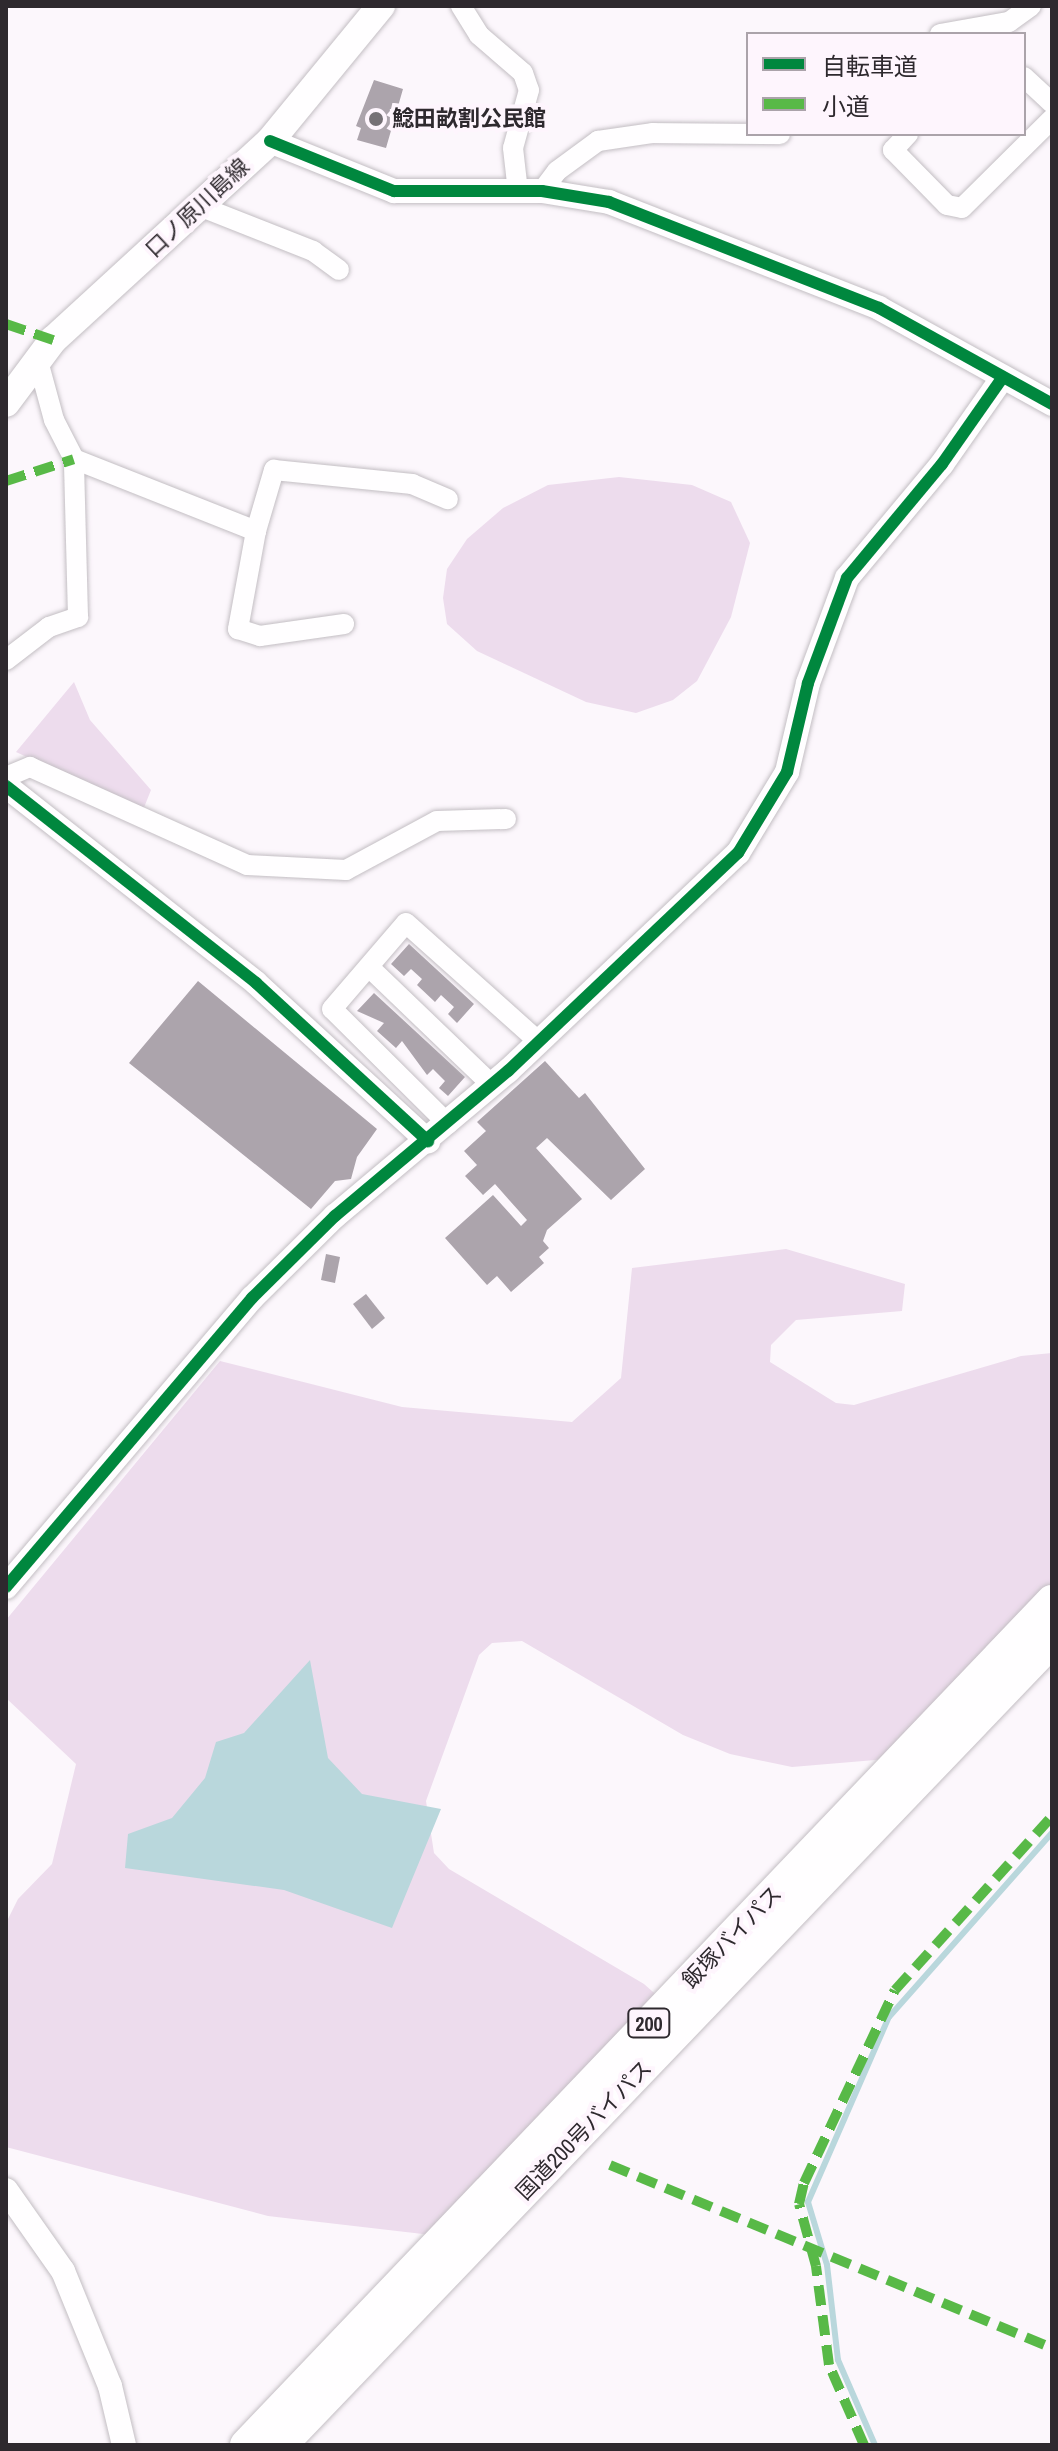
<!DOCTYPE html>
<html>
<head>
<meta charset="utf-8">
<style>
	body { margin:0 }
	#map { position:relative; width:1058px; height:2451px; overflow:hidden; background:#fcf7fc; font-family:"Archivo Narrow","Noto Sans JP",sans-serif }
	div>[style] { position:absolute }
	.green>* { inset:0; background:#eddced }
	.water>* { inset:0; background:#b9d7dc }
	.stream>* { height:6px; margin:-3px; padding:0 3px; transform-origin:3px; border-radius:3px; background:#b9d7dc }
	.building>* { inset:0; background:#aca4ac }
	.roads { filter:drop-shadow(0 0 2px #c3bec3) drop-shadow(0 0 2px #c3bec3) }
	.minor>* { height:20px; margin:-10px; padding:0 10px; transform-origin:10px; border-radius:10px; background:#fffeff }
	.tertiary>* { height:24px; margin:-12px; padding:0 12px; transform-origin:12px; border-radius:12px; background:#fffeff }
	.secondary>* { height:28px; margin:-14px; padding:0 14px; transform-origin:14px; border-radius:14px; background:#fffeff }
	.trunk>* { height:32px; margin:-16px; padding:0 16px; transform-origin:16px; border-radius:16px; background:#fffeff }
	.quiet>* { height:10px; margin-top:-5px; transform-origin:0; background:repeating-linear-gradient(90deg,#58b947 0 20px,transparent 0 30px) }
	.cycleway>* { height:12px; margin:-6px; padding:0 6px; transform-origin:6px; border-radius:6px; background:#00873e }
	.dots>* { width:22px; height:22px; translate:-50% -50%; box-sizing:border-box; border:4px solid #fef5fd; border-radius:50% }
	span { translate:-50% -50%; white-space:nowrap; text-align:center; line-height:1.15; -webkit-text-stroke:8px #fef5fd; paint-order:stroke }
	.shield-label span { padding:2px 6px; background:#fef5fd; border:2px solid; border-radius:6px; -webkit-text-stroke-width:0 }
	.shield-label { font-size:20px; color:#2e292e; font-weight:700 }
	.poi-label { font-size:22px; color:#2e292e; font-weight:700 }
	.left { translate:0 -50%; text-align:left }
	.street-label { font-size:22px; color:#2e292e }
	.frame { position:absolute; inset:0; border:8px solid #2e292e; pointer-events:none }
	.legend { position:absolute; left:746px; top:32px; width:280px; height:104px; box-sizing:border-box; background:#fef5fd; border:2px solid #aba3aa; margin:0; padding:10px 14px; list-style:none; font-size:24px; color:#2e292e }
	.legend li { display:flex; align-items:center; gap:16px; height:40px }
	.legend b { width:40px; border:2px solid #aba3aa }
</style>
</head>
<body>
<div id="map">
	<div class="green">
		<div style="clip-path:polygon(619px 477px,692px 485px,731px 502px,750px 543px,731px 617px,697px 681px,673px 700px,636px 713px,586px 702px,477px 651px,447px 624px,443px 598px,447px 569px,467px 539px,503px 508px,548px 485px)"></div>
		<div style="clip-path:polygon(74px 682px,90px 720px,151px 790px,143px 810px,16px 752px)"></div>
		<div style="clip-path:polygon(786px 1249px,905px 1284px,902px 1311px,796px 1320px,771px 1345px,770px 1362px,836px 1403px,854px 1405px,1021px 1356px,1052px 1353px,1052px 1602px,899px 1758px,792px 1767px,730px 1754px,683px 1735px,522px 1641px,492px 1643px,479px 1655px,426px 1801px,434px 1853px,449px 1869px,644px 1984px,670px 2007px,440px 2236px,268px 2216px,6px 2147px,6px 1923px,18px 1899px,52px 1864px,76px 1764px,6px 1698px,6px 1620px,220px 1361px,402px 1407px,572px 1422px,621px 1378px,632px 1268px)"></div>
	</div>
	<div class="water">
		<div style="clip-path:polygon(310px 1660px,328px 1758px,362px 1794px,441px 1809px,392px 1928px,284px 1890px,125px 1868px,128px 1834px,172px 1818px,205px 1778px,216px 1742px,244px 1733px)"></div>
	</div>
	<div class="stream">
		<div style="left:875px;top:2445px;width:93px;rotate:-113.5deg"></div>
		<div style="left:838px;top:2360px;width:96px;rotate:-96.6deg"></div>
		<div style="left:827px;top:2265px;width:66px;rotate:-106.8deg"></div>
		<div style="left:808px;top:2202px;width:202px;rotate:-66.4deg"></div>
		<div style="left:889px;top:2017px;width:246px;rotate:-48.5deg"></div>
	</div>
	<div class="building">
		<div style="clip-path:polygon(374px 80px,403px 89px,386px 148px,357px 140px,361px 128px,356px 126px)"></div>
		<div style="clip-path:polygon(409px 944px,474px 1004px,457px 1023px,448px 1014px,454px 1007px,441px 995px,435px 1002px,417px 985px,422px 979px,411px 969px,404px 976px,391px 964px)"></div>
		<div style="clip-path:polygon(198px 981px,377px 1129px,357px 1157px,351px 1179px,335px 1181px,311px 1209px,129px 1063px)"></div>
		<div style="clip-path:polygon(374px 993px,465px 1077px,448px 1096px,439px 1088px,445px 1081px,433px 1069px,427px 1075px,402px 1041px,396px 1048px,377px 1031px,384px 1023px,357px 1011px)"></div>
		<div style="clip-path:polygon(545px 1061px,579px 1098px,585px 1093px,645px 1169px,611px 1200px,547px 1138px,536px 1148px,582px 1199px,547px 1230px,543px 1241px,549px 1248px,539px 1257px,544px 1263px,511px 1292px,497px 1276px,487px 1285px,445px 1238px,493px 1195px,521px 1226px,527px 1220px,495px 1184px,483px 1195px,465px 1176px,477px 1165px,464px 1151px,486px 1131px,477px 1122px)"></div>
		<div style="clip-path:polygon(326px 1254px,340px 1257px,335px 1283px,321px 1280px)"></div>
		<div style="clip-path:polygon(366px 1294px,385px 1318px,372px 1329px,353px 1304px)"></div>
	</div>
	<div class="roads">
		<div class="minor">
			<div style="left:461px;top:6px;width:34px;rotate:58deg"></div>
			<div style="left:479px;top:35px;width:58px;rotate:40.8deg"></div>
			<div style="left:523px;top:73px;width:18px;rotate:71deg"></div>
			<div style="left:529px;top:90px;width:60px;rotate:105.4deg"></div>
			<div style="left:513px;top:148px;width:44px;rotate:83.5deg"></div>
			<div style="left:940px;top:34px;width:70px;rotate:-9.9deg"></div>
			<div style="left:1009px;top:22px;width:27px;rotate:-36deg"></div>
			<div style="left:1024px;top:77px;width:38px;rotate:43deg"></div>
			<div style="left:908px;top:134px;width:22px;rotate:133deg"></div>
			<div style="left:893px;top:150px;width:77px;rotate:45.5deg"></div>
			<div style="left:947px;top:205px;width:15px;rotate:11deg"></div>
			<div style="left:962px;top:208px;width:127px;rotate:-44.7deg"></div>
			<div style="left:542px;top:191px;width:25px;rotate:-53deg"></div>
			<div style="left:557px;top:171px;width:51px;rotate:-36.2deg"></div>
			<div style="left:598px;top:141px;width:56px;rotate:-8.3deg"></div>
			<div style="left:653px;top:133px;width:127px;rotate:0.5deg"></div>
			<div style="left:199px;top:206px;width:123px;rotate:21.5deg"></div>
			<div style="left:313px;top:251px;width:32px;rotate:36deg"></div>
			<div style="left:38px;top:361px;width:61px;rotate:74.8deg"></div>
			<div style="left:54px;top:420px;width:44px;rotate:62.9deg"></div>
			<div style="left:74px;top:459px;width:196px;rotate:21.6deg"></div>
			<div style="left:256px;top:531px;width:64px;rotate:-73.6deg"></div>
			<div style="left:274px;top:470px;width:139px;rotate:5.8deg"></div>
			<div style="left:412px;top:484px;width:39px;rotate:23deg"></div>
			<div style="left:256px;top:531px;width:100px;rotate:100.4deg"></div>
			<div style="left:238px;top:629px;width:23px;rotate:18deg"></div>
			<div style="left:260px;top:636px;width:85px;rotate:-8.1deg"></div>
			<div style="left:6px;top:660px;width:54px;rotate:-37.5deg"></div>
			<div style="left:49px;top:627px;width:31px;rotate:-19deg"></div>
			<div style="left:78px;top:617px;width:158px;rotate:-91.5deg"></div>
			<div style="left:6px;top:777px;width:26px;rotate:-23deg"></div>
			<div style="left:30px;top:767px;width:238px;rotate:24.3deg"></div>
			<div style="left:247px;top:865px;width:99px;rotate:2.9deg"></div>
			<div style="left:346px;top:870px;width:103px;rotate:-28.3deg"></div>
			<div style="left:437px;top:821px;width:69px;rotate:-1.7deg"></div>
			<div style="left:369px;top:967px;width:170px;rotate:43.8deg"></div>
			<div style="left:448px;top:1124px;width:163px;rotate:-135.2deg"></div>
			<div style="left:332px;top:1009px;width:113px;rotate:-49.3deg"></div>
			<div style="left:406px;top:923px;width:178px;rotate:41.8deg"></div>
		</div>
		<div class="tertiary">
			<div style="left:270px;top:141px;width:134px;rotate:22deg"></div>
			<div style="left:394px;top:191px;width:148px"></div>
			<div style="left:542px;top:191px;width:68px;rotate:9.3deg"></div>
			<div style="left:609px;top:202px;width:290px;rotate:21.4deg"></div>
			<div style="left:879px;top:308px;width:198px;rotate:29deg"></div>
			<div style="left:6px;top:786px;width:318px;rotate:38.2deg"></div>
			<div style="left:256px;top:983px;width:234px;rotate:42.6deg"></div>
			<div style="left:6px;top:1587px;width:380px;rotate:-49.6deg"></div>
			<div style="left:252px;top:1298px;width:117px;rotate:-44.7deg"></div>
			<div style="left:335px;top:1216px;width:226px;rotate:-40deg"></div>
			<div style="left:508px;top:1071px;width:317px;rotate:-43.5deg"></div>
			<div style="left:738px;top:853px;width:95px;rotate:-58.8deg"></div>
			<div style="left:787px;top:772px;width:91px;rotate:-76.7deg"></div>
			<div style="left:808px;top:683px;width:112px;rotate:-69.6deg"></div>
			<div style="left:847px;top:578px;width:148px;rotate:-50.2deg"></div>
			<div style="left:942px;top:464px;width:106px;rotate:-55deg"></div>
			<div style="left:6px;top:2190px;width:99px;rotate:54.9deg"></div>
			<div style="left:63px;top:2271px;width:124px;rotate:67.8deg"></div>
			<div style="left:110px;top:2386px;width:61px;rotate:76.7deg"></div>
		</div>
		<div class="secondary">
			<div style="left:6px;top:403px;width:79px;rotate:-53.3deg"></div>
			<div style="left:53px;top:340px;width:294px;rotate:-42.5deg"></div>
			<div style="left:270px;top:141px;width:175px;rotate:-50.6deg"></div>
		</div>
		<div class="trunk">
			<div style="left:246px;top:2445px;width:1167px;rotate:-46.32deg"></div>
			<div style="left:281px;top:2445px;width:1114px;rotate:-46.2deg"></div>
		</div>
	</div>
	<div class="quiet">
		<div style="left:6px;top:324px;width:50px;rotate:18.8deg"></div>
		<div style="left:6px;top:481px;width:71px;rotate:-17.9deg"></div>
		<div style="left:610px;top:2165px;width:478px;rotate:22.5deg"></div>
		<div style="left:864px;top:2445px;width:87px;rotate:-113.6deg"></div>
		<div style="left:829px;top:2365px;width:100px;rotate:-97.5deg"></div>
		<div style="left:816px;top:2266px;width:64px;rotate:-105.3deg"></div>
		<div style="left:799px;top:2204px;width:22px;rotate:-77deg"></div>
		<div style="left:804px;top:2183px;width:213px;rotate:-64.8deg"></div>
		<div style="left:895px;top:1990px;width:234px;rotate:-47.9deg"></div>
	</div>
	<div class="cycleway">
		<div style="left:270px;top:141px;width:134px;rotate:22deg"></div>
		<div style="left:394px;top:191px;width:148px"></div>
		<div style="left:542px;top:191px;width:68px;rotate:9.3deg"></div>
		<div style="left:609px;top:202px;width:290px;rotate:21.4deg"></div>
		<div style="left:879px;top:308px;width:198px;rotate:29deg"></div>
		<div style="left:6px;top:786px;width:318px;rotate:38.2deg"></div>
		<div style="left:256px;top:983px;width:234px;rotate:42.6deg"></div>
		<div style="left:6px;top:1587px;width:380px;rotate:-49.6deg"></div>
		<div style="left:252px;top:1298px;width:117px;rotate:-44.7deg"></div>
		<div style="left:335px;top:1216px;width:226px;rotate:-40deg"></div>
		<div style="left:508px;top:1071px;width:317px;rotate:-43.5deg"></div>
		<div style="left:738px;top:853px;width:95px;rotate:-58.8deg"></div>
		<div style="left:787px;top:772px;width:91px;rotate:-76.7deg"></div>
		<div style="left:808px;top:683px;width:112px;rotate:-69.6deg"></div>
		<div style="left:847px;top:578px;width:148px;rotate:-50.2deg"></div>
		<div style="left:942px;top:464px;width:106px;rotate:-55deg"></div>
	</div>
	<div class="dots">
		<div style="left:376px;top:119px;background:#767176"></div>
	</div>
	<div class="shield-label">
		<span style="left:649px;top:2023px">200</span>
	</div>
	<div class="poi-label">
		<span class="left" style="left:392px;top:119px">鯰田畝割公民館</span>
	</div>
	<div class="street-label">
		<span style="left:197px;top:208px;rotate:-43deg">口ノ原川島線</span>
		<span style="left:732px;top:1937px;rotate:-46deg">飯塚バイパス</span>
		<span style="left:584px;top:2130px;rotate:-46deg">国道200号バイパス</span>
	</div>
	<div class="frame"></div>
	<ul class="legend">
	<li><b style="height:10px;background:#00873e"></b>自転車道</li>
	<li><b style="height:10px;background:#58b947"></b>小道</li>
	</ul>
</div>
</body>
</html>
